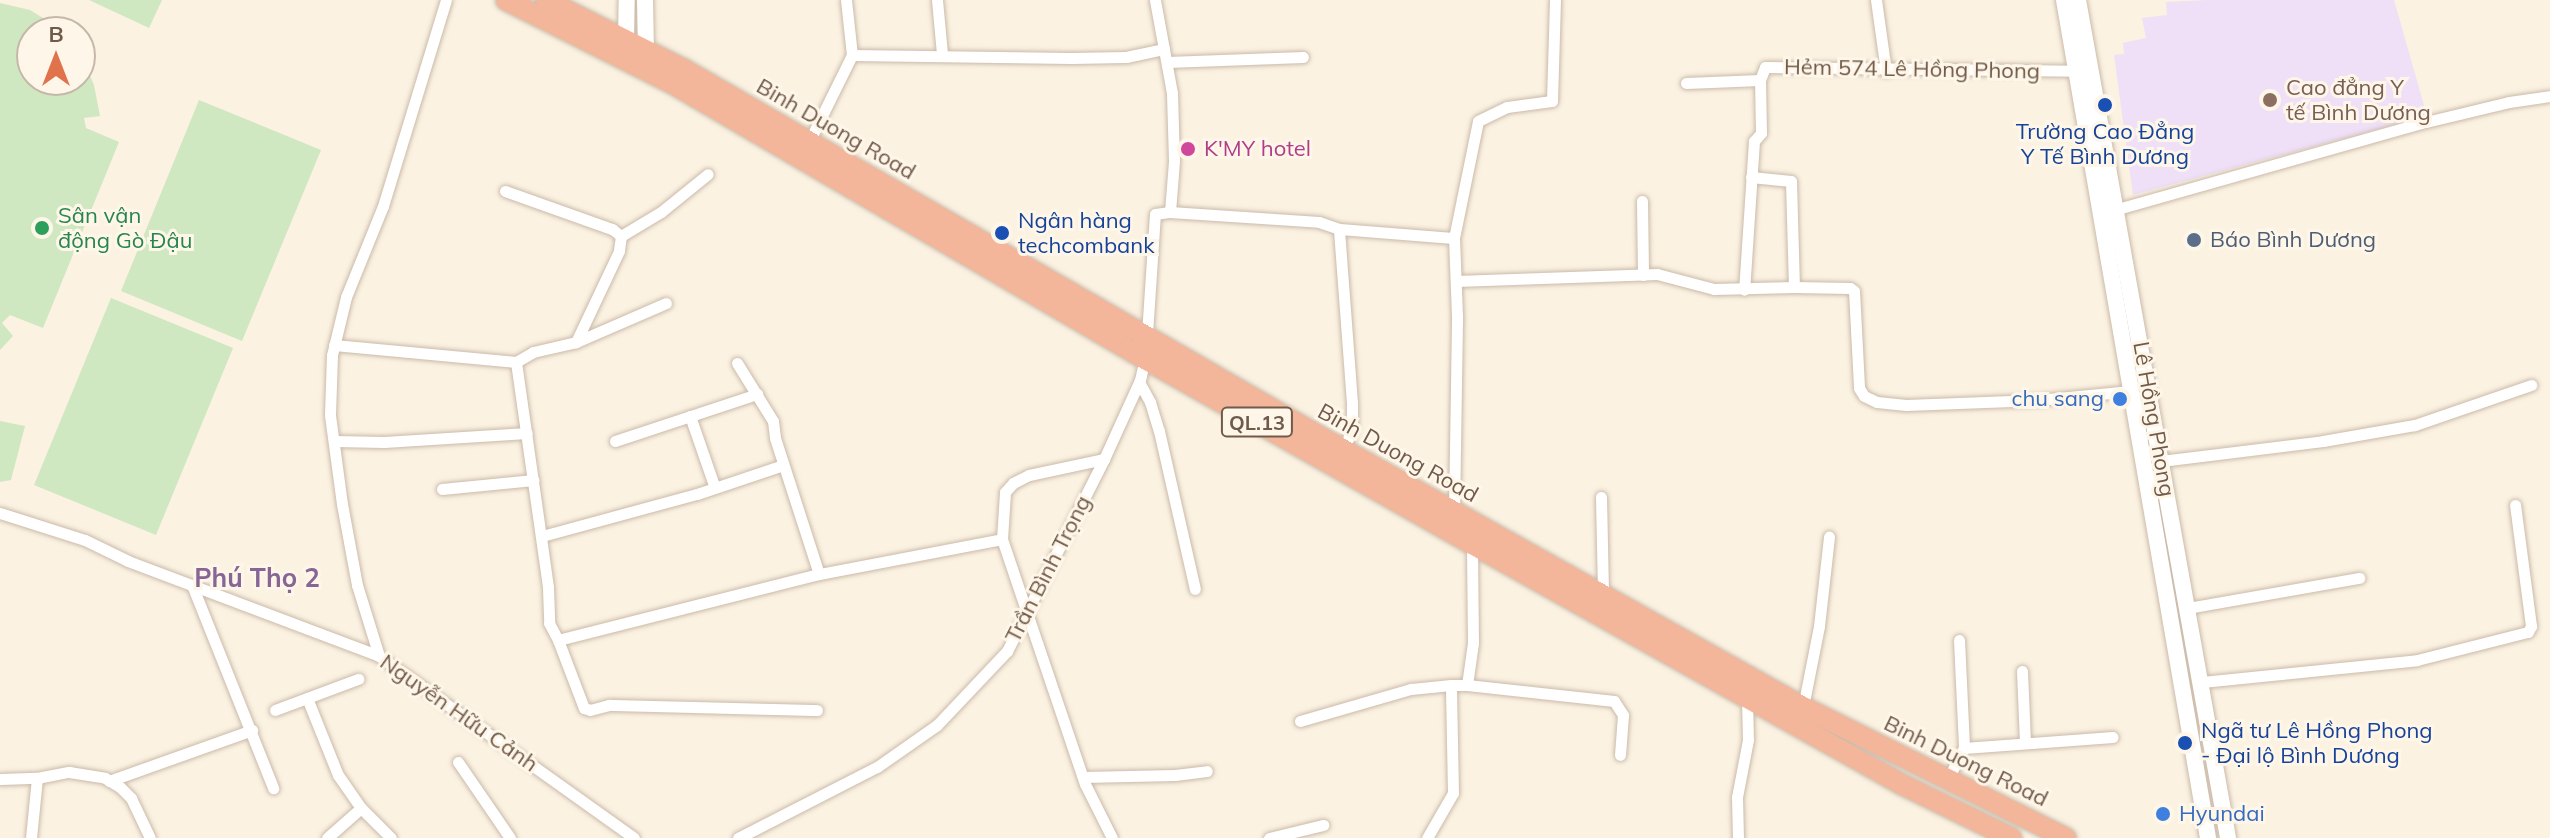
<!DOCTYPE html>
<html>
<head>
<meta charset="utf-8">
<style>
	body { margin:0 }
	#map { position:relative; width:2550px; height:838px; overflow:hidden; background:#fbf2e2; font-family:Mulish,sans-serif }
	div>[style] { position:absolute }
	.education>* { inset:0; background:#efdff7 }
	.green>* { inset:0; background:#cfe8c1 }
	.roads { filter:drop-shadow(0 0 2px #cbbaa9) drop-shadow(0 0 2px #cbbaa9) }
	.street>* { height:11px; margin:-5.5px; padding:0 5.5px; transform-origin:5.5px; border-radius:5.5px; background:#fff }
	.secondary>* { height:16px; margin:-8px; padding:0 8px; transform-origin:8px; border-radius:8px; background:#fff }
	.highway>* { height:20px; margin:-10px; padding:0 10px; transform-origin:10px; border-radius:10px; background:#f3b69b }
	.dots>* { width:22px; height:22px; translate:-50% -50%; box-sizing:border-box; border:4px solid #fef6e8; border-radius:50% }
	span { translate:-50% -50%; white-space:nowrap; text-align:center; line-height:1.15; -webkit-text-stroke:6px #fef6e8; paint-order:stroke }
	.shield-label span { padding:2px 6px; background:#fef6e8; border:2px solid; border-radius:6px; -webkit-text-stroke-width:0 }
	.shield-label { font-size:20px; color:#715a4a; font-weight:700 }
	.street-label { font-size:22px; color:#715a4a }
	.education-label { font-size:22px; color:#785e54 }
	.left { translate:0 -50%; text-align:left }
	.transit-label { font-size:22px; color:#164399 }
	.hotel-label { font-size:22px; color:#b23c85 }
	.leisure-label { font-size:22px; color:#27864d }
	.service-label { font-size:22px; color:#4e5e75 }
	.shop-label { font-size:22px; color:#366cbe }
	.right { translate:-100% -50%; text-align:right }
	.quarter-label { font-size:26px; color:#876595; font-weight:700 }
	.north { position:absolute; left:16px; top:16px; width:80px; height:80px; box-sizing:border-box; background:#fef6e8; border:2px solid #c6b8a9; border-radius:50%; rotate:0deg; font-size:22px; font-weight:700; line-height:32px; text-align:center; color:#715a4a }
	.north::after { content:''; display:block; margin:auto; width:28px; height:36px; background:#e0734c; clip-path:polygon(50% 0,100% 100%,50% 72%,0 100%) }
</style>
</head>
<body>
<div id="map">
	<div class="education">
		<div style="clip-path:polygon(2208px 0,2394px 0,2427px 116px,2133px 195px,2114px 55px,2124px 54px,2123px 43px,2146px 38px,2142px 18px,2167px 15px,2166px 2px)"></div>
	</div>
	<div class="green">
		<div style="clip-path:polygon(89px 0,162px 0,149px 28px)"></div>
		<div style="clip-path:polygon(0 3px,30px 10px,61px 29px,64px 32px,32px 32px,32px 80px,80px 80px,80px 53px,94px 85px,100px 116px,84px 118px,86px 128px,119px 142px,43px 328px,10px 315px,2px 323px,13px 336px,0 350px)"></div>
		<div style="clip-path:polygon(199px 100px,321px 150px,242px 341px,121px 291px)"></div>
		<div style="clip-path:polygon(111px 298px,233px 348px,156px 535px,34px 485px)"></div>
		<div style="clip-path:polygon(0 421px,25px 426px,11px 480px,0 482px)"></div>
	</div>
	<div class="roads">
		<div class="street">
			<div style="left:846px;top:0;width:55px;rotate:83.8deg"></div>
			<div style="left:937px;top:0;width:54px;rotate:84.7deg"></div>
			<div style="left:1876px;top:0;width:72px;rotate:82deg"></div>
			<div style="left:1167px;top:62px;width:136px;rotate:-2.1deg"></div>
			<div style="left:1760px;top:80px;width:14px;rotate:-69deg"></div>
			<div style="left:1765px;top:67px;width:311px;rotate:0.7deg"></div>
			<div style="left:1686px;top:83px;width:74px;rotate:-2.3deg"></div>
			<div style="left:1760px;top:80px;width:53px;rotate:88.9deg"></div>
			<div style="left:1761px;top:133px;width:11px;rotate:131deg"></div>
			<div style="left:1754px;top:141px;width:149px;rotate:93.8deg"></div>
			<div style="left:809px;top:142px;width:97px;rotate:-63.7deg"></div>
			<div style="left:852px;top:55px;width:219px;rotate:0.8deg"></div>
			<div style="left:1071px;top:58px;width:55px;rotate:-1deg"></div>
			<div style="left:1126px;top:57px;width:39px;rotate:-12deg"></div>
			<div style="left:1751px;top:177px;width:40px;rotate:5.7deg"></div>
			<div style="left:1791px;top:181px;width:106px;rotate:88.4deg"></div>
			<div style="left:1794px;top:287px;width:56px;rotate:1deg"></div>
			<div style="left:1850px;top:288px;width:5px;rotate:37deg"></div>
			<div style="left:1854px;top:291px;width:97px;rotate:87deg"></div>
			<div style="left:1859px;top:388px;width:9px;rotate:58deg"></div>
			<div style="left:1864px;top:396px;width:14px;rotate:25deg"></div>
			<div style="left:1877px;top:402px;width:29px;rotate:6deg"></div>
			<div style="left:1906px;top:405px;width:132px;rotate:-2.2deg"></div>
			<div style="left:2038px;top:400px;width:93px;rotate:-5.5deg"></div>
			<div style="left:505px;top:191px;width:114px;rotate:19.6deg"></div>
			<div style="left:612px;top:229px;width:11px;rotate:38deg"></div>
			<div style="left:621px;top:236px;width:15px;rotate:98deg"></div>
			<div style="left:619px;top:251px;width:101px;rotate:115.3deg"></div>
			<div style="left:1642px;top:201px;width:74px;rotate:89.2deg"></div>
			<div style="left:2114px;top:210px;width:324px;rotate:-15.8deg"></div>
			<div style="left:2426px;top:122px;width:85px;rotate:-13.5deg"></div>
			<div style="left:2509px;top:102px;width:41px;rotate:-8.3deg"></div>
			<div style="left:1170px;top:212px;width:149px;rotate:3.8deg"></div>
			<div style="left:1319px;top:222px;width:21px;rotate:19deg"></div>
			<div style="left:621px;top:236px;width:47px;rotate:-31deg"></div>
			<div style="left:661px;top:212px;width:60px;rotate:-39deg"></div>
			<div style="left:1456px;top:281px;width:201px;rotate:-2deg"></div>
			<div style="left:1657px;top:274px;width:59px;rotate:14.7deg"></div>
			<div style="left:1714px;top:289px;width:80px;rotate:-1.4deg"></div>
			<div style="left:1147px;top:334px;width:120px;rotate:-86.2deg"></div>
			<div style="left:1155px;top:214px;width:15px;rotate:-8deg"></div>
			<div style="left:1170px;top:212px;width:51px;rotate:-85.5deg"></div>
			<div style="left:1174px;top:161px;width:68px;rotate:-91.7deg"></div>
			<div style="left:1172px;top:93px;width:95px;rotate:-100.4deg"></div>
			<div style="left:334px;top:345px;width:183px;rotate:5.3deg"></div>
			<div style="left:516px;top:362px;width:20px;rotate:-30deg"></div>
			<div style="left:533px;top:352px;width:44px;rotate:-13.1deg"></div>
			<div style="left:576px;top:342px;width:98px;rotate:-23.4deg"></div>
			<div style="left:516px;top:362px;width:227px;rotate:81.9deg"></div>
			<div style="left:548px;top:587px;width:36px;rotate:88deg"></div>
			<div style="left:549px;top:623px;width:19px;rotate:62deg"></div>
			<div style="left:558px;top:640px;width:269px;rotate:-14.2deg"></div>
			<div style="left:819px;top:574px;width:186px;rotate:-10.8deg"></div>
			<div style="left:1002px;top:539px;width:259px;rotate:71.3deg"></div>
			<div style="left:1085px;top:784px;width:60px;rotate:63.4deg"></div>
			<div style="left:737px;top:363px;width:68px;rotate:58.2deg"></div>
			<div style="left:773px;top:421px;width:17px;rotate:83deg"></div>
			<div style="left:775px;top:438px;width:143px;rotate:72.1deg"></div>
			<div style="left:1139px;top:382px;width:23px;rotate:61deg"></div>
			<div style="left:1150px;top:402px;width:30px;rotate:73deg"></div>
			<div style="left:1159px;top:431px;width:162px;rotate:77.2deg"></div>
			<div style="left:690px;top:416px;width:76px;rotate:70.9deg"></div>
			<div style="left:334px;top:441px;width:50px;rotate:1.1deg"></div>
			<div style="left:384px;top:442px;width:143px;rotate:-3.6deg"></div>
			<div style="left:615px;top:441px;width:150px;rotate:-18.3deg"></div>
			<div style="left:1344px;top:450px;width:23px;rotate:-70deg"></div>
			<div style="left:1352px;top:428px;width:25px;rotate:-90deg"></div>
			<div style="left:1352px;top:403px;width:174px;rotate:-94.3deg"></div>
			<div style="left:1339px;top:229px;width:115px;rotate:4.5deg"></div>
			<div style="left:2161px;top:461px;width:163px;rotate:-7deg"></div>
			<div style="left:2323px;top:441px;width:93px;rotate:-9.9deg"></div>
			<div style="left:2415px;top:425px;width:123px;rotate:-19deg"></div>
			<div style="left:442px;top:489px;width:92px;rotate:-5.6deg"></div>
			<div style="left:1601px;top:497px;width:98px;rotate:88.8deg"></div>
			<div style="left:1454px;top:512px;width:196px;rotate:-89.1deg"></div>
			<div style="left:1457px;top:316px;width:78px;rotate:-92.2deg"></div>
			<div style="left:1454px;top:238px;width:119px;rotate:-78.4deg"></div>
			<div style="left:1478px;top:121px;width:32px;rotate:-26deg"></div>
			<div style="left:1507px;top:107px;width:45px;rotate:-7.6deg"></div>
			<div style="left:1552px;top:101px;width:101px;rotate:-88.3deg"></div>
			<div style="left:0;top:513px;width:89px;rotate:17.6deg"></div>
			<div style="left:85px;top:540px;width:48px;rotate:26deg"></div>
			<div style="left:128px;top:561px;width:268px;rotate:20.7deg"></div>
			<div style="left:379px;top:656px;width:313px;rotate:35.5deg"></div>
			<div style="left:542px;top:536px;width:161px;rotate:-15.2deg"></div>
			<div style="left:697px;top:494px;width:91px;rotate:-18.6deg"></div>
			<div style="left:1002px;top:539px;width:47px;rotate:-86.3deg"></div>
			<div style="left:1005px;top:492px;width:12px;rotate:-48deg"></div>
			<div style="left:1013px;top:483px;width:18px;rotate:-27deg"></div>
			<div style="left:1029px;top:475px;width:77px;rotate:-12deg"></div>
			<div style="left:192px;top:585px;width:219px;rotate:68.2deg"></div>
			<div style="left:2188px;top:608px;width:174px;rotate:-10deg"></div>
			<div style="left:558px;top:640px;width:73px;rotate:69.1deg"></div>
			<div style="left:584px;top:708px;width:6px;rotate:18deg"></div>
			<div style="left:590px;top:710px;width:20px;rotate:-15deg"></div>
			<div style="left:609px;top:705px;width:208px;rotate:1.4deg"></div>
			<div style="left:1959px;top:640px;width:108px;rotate:87.3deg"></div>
			<div style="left:379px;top:656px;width:74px;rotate:-107.2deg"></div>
			<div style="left:357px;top:585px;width:82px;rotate:-100.5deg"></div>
			<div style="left:342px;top:504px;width:90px;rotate:-97.7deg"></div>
			<div style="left:330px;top:415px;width:60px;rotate:-88.1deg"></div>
			<div style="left:332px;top:355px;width:60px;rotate:-76.4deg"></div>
			<div style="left:346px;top:297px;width:98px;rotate:-67.9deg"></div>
			<div style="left:383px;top:206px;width:215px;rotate:-73deg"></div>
			<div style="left:2022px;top:671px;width:72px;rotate:87.6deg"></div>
			<div style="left:2202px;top:682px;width:216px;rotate:-5.8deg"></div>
			<div style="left:2417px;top:660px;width:114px;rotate:-14.2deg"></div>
			<div style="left:2528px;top:632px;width:7px;rotate:-63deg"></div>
			<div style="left:2531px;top:626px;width:122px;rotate:-97.5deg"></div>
			<div style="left:1467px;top:685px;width:148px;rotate:6.2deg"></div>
			<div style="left:1614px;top:701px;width:17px;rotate:57deg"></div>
			<div style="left:1623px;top:715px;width:40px;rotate:94.3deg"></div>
			<div style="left:307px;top:698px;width:83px;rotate:68.1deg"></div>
			<div style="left:338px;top:775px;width:40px;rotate:55.1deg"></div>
			<div style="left:1803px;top:707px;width:83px;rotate:-78.8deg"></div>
			<div style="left:1819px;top:626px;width:90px;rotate:-83.6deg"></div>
			<div style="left:275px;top:710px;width:89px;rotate:-20.5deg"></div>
			<div style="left:1300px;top:721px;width:116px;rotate:-16.1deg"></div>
			<div style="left:1411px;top:689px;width:40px;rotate:-5.7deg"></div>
			<div style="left:458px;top:762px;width:92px;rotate:55.6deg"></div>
			<div style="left:1083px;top:777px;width:92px;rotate:-1.2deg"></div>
			<div style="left:1175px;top:775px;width:32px;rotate:-7deg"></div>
			<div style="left:0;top:779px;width:37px;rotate:-2deg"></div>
			<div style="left:1948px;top:779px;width:35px;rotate:-63deg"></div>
			<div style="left:1964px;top:748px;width:149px;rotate:-4.2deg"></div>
			<div style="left:109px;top:781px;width:152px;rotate:-19.6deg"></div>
			<div style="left:31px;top:838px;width:60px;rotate:-84.3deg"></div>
			<div style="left:37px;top:778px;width:33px;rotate:-11deg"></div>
			<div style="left:69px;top:772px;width:36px;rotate:9deg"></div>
			<div style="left:105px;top:778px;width:17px;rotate:31deg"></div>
			<div style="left:120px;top:787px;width:16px;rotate:45deg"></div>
			<div style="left:131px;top:798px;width:44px;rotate:64.6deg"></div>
			<div style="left:327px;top:838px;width:45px;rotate:-41.4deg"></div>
			<div style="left:361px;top:808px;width:42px;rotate:45deg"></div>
			<div style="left:738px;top:838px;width:156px;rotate:-27.1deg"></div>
			<div style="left:877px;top:767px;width:73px;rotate:-35deg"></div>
			<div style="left:937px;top:725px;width:102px;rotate:-46.6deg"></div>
			<div style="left:1007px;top:651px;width:215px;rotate:-63.2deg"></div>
			<div style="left:1104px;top:459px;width:87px;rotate:-65.5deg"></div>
			<div style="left:1140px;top:380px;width:22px;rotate:-77deg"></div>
			<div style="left:1269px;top:838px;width:56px;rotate:-13.5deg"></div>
			<div style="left:1427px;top:838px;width:52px;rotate:-60deg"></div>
			<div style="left:1453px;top:793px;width:108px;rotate:-91.1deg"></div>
			<div style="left:1451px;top:685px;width:16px"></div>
			<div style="left:1467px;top:685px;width:42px;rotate:-81.9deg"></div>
			<div style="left:1473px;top:643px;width:99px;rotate:-90.6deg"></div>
			<div style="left:1738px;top:838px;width:41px;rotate:-91.4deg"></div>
			<div style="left:1737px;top:797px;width:58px;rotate:-79.1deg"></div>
			<div style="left:1748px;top:740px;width:42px;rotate:-91.4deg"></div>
		</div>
		<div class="secondary">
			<div style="left:645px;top:0;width:50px;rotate:88.9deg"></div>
			<div style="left:2064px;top:0;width:850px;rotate:80.25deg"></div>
			<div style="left:2078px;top:0;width:851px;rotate:79.85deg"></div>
			<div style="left:626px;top:39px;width:39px;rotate:-89deg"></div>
		</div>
		<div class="highway">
			<div style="left:506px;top:0;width:183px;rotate:26.6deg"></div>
			<div style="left:670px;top:82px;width:550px;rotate:30.25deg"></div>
			<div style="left:1145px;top:359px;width:376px;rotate:29.5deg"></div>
			<div style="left:1472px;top:544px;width:492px;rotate:29.2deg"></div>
			<div style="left:1901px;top:784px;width:123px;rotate:26.1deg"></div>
			<div style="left:546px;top:0;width:156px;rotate:26.7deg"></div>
			<div style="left:685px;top:70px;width:732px;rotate:30deg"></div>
			<div style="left:1319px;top:436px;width:555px;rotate:29.25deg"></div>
			<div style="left:1803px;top:707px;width:294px;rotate:26.5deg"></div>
		</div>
	</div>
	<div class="dots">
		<div style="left:2270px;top:100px;background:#8d6e63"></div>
		<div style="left:2105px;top:105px;background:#1a4fb4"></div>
		<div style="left:1188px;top:149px;background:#d1479c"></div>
		<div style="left:42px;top:228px;background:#2e9e5b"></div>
		<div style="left:1002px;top:233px;background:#1a4fb4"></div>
		<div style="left:2194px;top:240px;background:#5c6f8a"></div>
		<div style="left:2120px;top:399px;background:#3f7fe0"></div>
		<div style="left:2185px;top:743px;background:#1a4fb4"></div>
		<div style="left:2163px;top:814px;background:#3f7fe0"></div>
	</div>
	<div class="shield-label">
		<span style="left:1257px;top:422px">QL.13</span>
	</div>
	<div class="street-label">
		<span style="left:1912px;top:69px;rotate:1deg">Hẻm 574 Lê Hồng Phong</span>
		<span style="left:836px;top:129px;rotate:30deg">Binh Duong Road</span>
		<span style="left:2154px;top:419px;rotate:80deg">Lê Hồng Phong</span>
		<span style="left:1398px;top:453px;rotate:29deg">Binh Duong Road</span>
		<span style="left:1048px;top:569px;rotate:-63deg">Trần Bình Trọng</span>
		<span style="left:459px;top:713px;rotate:35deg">Nguyễn Hữu Cảnh</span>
		<span style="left:1966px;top:761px;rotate:26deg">Binh Duong Road</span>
	</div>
	<div class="education-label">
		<span class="left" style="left:2286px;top:100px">Cao đẳng Y<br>tế Bình Dương</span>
	</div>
	<div class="transit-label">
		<span style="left:2105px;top:144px">Trường Cao Đẳng<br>Y Tế Bình Dương</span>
		<span class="left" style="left:1018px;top:233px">Ngân hàng<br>techcombank</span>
		<span class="left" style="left:2201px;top:743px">Ngã tư Lê Hồng Phong<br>- Đại lộ Bình Dương</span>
	</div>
	<div class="hotel-label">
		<span class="left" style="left:1204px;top:149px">K'MY hotel</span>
	</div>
	<div class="leisure-label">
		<span class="left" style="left:58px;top:228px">Sân vận<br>động Gò Đậu</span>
	</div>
	<div class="service-label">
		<span class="left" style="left:2210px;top:240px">Báo Bình Dương</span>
	</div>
	<div class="shop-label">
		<span class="right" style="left:2104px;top:399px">chu sang</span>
		<span class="left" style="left:2179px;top:814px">Hyundai</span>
	</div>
	<div class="quarter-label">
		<span style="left:257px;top:578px">Phú Thọ 2</span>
	</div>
	<div class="north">B</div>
</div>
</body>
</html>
